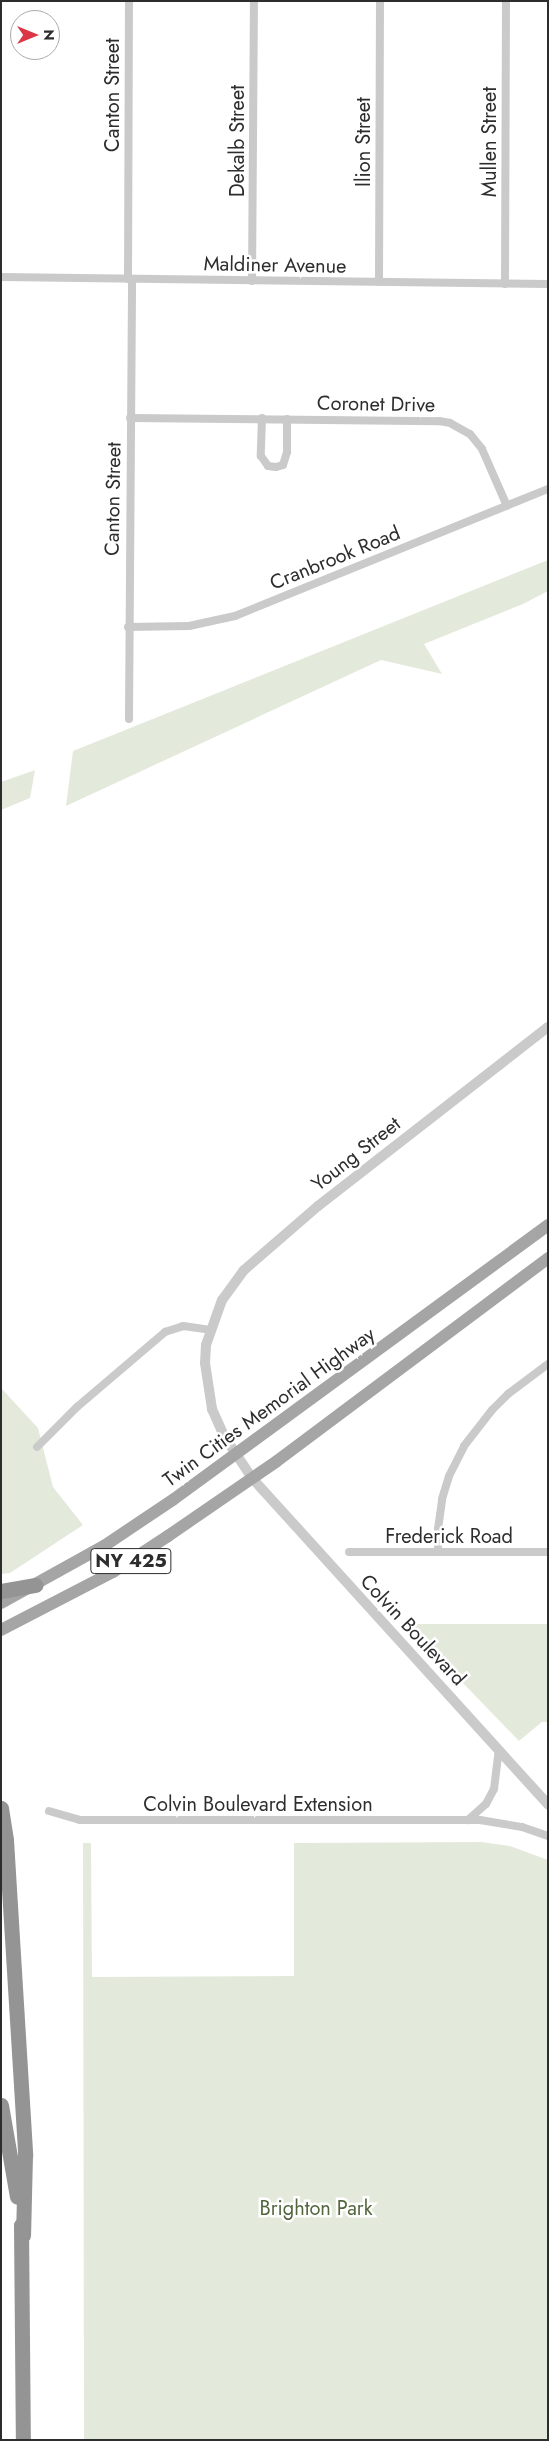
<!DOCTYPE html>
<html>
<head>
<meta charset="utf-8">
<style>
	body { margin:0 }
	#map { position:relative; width:549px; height:2441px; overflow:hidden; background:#fff; font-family:Jost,sans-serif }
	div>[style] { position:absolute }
	.green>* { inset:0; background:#e3eadb }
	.minor>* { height:8px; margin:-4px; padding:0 4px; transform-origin:4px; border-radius:4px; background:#cacaca }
	.tertiary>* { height:10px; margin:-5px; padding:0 5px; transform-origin:5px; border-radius:5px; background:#cacaca }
	.primary>* { height:12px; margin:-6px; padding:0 6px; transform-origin:6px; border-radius:6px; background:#a5a5a5 }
	.motorway>* { height:15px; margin:-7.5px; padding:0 7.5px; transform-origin:7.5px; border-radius:7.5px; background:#949494 }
	span { translate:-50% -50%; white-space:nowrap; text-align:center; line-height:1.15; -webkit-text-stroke:5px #fff; paint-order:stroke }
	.shield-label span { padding:1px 4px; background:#fff; border:1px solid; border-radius:4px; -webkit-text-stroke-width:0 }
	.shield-label { font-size:19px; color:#2d2d2d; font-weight:700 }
	.street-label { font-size:20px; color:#2d2d2d }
	.park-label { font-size:20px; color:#51663d }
	.frame { position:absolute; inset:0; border:2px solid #2d2d2d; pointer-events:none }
	.north { position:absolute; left:10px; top:10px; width:50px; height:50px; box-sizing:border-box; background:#fff; border:1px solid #ababab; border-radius:50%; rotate:90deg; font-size:14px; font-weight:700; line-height:20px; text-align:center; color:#2d2d2d }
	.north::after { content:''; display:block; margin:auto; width:18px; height:22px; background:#db3847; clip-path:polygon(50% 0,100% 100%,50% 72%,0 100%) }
</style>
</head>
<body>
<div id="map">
	<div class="green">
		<div style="clip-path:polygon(548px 560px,548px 591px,523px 604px,424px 644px,442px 674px,381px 660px,66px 806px,73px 751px)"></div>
		<div style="clip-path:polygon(35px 770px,30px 798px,1px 810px,1px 782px)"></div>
		<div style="clip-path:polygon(1px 1388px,38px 1428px,53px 1487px,83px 1525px,10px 1573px,1px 1574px)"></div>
		<div style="clip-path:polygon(406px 1624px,548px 1624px,548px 1722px,542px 1722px,519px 1741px)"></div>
		<div style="clip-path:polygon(481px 1842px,510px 1846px,548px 1860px,548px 2440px,84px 2440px,83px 1843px,91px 1843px,92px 1977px,294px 1976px,294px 1843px)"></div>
	</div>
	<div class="minor">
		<div style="left:1px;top:277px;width:547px;rotate:0.73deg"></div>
		<div style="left:128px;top:279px;width:278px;rotate:-89.8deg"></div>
		<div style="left:252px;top:281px;width:280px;rotate:-89.6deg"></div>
		<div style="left:379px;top:282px;width:281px;rotate:-89.8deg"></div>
		<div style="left:505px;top:284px;width:283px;rotate:-89.8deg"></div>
		<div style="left:130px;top:418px;width:309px;rotate:0.6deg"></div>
		<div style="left:439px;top:421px;width:11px;rotate:10deg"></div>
		<div style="left:450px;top:423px;width:23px;rotate:29deg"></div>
		<div style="left:470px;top:434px;width:19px;rotate:51deg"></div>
		<div style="left:482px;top:449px;width:62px;rotate:66.3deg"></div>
		<div style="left:262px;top:418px;width:38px;rotate:92deg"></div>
		<div style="left:261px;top:456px;width:12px;rotate:55deg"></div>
		<div style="left:268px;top:466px;width:8px;rotate:7deg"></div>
		<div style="left:276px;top:467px;width:7px;rotate:-16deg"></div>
		<div style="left:283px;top:465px;width:14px;rotate:-73deg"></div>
		<div style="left:287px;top:452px;width:33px;rotate:-90deg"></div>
		<div style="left:128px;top:627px;width:61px;rotate:-0.9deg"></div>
		<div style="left:189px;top:626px;width:47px;rotate:-12.3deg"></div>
		<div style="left:235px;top:616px;width:338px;rotate:-22.1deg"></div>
		<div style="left:129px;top:719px;width:440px;rotate:-89.6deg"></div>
		<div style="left:37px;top:1447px;width:57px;rotate:-45deg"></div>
		<div style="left:77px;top:1407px;width:116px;rotate:-40.4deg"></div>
		<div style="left:165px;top:1332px;width:19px;rotate:-18deg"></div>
		<div style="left:183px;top:1326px;width:28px;rotate:8deg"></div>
		<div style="left:349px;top:1552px;width:199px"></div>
		<div style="left:438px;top:1552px;width:23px;rotate:-90deg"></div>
		<div style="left:438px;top:1529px;width:30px;rotate:-82deg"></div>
		<div style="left:442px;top:1499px;width:24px;rotate:-73deg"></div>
		<div style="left:449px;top:1476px;width:34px;rotate:-63deg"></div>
		<div style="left:464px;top:1446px;width:46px;rotate:-52.1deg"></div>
		<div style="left:492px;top:1410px;width:23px;rotate:-45deg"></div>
		<div style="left:508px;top:1394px;width:50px;rotate:-36.9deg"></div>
		<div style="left:49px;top:1811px;width:32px;rotate:16deg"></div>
		<div style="left:80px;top:1820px;width:400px"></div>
		<div style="left:480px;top:1820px;width:43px;rotate:9.5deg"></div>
		<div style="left:522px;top:1827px;width:28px;rotate:19deg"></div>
		<div style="left:468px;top:1820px;width:24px;rotate:-42deg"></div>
		<div style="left:486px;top:1804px;width:17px;rotate:-62deg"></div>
		<div style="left:494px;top:1789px;width:39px;rotate:-83deg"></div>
	</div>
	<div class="tertiary">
		<div style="left:548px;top:1027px;width:291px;rotate:142.1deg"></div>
		<div style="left:318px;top:1206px;width:98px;rotate:139.1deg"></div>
		<div style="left:244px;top:1270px;width:37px;rotate:126deg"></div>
		<div style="left:222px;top:1300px;width:48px;rotate:109.6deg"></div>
		<div style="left:206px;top:1345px;width:18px;rotate:93deg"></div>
		<div style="left:205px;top:1363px;width:47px;rotate:81.3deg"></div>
		<div style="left:212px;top:1409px;width:30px;rotate:66deg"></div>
		<div style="left:224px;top:1436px;width:50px;rotate:56.3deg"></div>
		<div style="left:252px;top:1478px;width:441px;rotate:47.8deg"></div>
	</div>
	<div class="primary">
		<div style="left:1px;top:1603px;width:118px;rotate:-29deg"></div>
		<div style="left:104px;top:1546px;width:84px;rotate:-33.9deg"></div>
		<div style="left:174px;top:1499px;width:464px;rotate:-36.2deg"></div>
		<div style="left:1px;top:1630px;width:126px;rotate:-27.4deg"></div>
		<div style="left:113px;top:1572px;width:66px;rotate:-33.2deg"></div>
		<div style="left:168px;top:1536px;width:132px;rotate:-34.5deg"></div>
		<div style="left:277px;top:1461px;width:339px;rotate:-36.8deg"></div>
	</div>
	<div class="motorway">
		<div style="left:1px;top:1591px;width:35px;rotate:-10deg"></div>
		<div style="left:1px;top:1808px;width:32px;rotate:81deg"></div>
		<div style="left:6px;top:1840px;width:316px;rotate:86.5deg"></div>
		<div style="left:25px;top:2155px;width:80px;rotate:91.4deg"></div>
		<div style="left:1px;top:2105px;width:93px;rotate:80.1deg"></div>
		<div style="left:21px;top:2225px;width:215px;rotate:89.5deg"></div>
	</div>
	<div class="shield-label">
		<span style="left:131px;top:1561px">NY 425</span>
	</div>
	<div class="street-label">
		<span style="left:112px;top:95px;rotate:-90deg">Canton Street</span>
		<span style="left:237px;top:141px;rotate:-90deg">Dekalb Street</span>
		<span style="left:363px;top:142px;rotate:-90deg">Ilion Street</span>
		<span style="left:489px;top:142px;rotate:-90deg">Mullen Street</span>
		<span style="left:275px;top:265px;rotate:1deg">Maldiner Avenue</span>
		<span style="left:376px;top:404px;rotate:1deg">Coronet Drive</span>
		<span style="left:113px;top:499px;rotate:-89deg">Canton Street</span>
		<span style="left:335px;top:558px;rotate:-22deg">Cranbrook Road</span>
		<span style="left:356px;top:1154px;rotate:-38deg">Young Street</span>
		<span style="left:269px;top:1407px;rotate:-36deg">Twin Cities Memorial Highway</span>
		<span style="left:449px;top:1536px">Frederick Road</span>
		<span style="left:413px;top:1630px;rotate:47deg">Colvin Boulevard</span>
		<span style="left:258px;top:1804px">Colvin Boulevard Extension</span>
	</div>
	<div class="park-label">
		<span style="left:316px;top:2208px">Brighton Park</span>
	</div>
	<div class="frame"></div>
	<div class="north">N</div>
</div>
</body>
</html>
